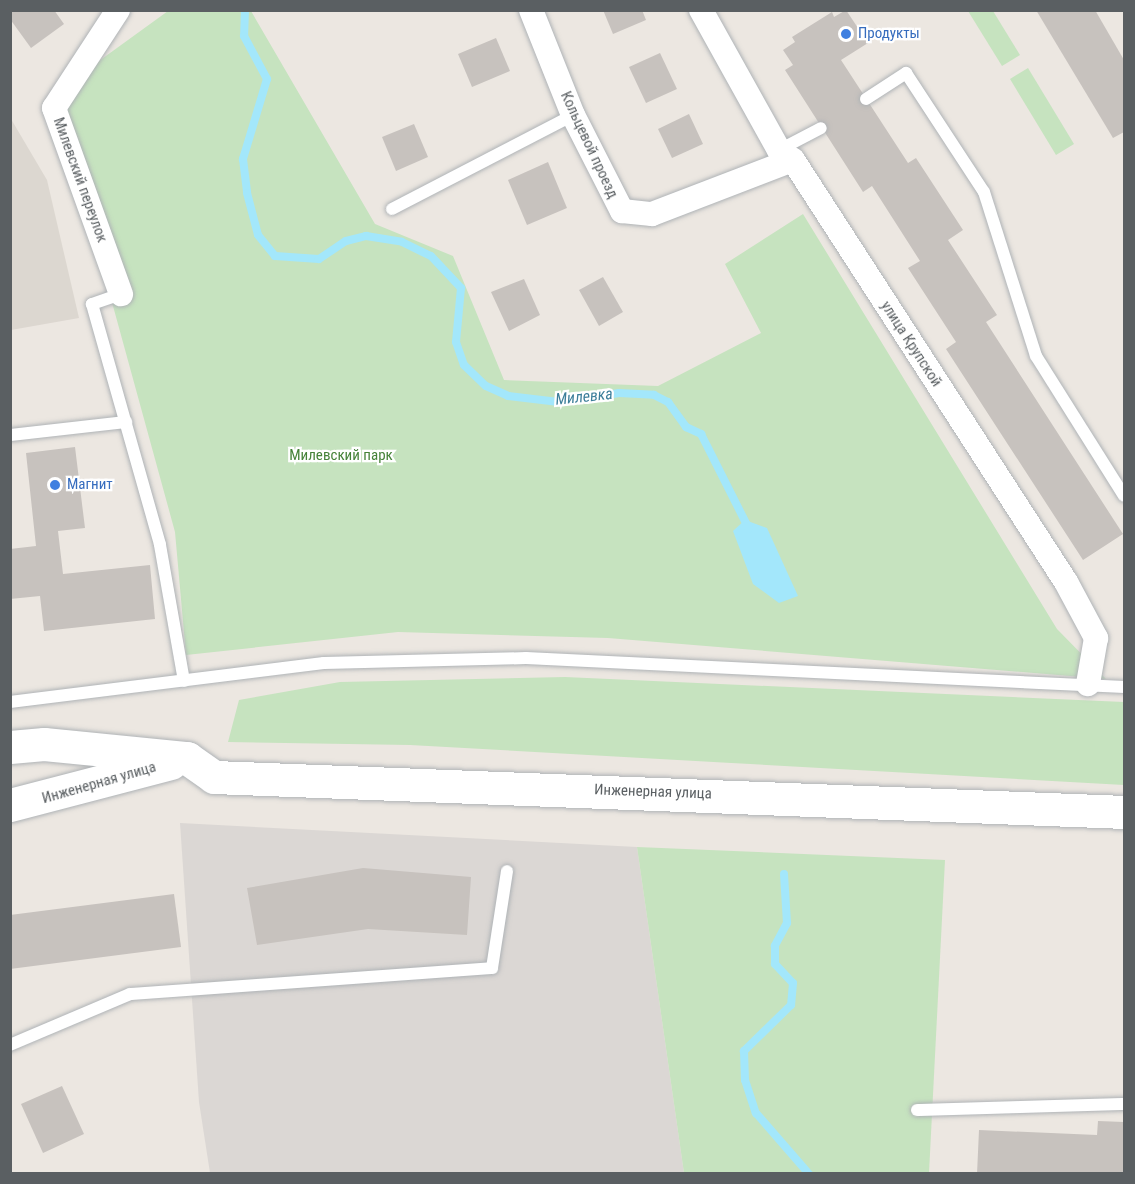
<!DOCTYPE html>
<html>
<head>
<meta charset="utf-8">
<style>
	body { margin:0 }
	#map { position:relative; width:1135px; height:1184px; overflow:hidden; background:#ece7e1; font-family:"Roboto Condensed",sans-serif }
	div>[style] { position:absolute }
	.industrial>* { inset:0; background:#dbd7d4 }
	.education>* { inset:0; background:#dcd7d0 }
	.green>* { inset:0; background:#c6e3bf }
	.water>* { inset:0; background:#a3e7fb }
	.stream>* { height:8px; margin:-4px; padding:0 4px; transform-origin:4px; border-radius:4px; background:#a3e7fb }
	.building>* { inset:0; background:#c7c2be }
	.roads { filter:drop-shadow(0 0 2px #afb3b6) drop-shadow(0 0 2px #afb3b6) }
	.lane>* { height:12px; margin:-6px; padding:0 6px; transform-origin:6px; border-radius:6px; background:#fff }
	.street>* { height:24px; margin:-12px; padding:0 12px; transform-origin:12px; border-radius:12px; background:#fff }
	.secondary>* { height:33px; margin:-16.5px; padding:0 16.5px; transform-origin:16.5px; border-radius:16.5px; background:#fff }
	.dots>* { width:16px; height:16px; translate:-50% -50%; box-sizing:border-box; border:3px solid #fff; border-radius:50% }
	span { translate:-50% -50%; white-space:nowrap; text-align:center; line-height:1.15; -webkit-text-stroke:4.5px #fff; paint-order:stroke }
	.shop-label { font-size:15px; color:#366cbe }
	.left { translate:0 -50%; text-align:left }
	.street-label { font-size:15px; color:#5a5f62 }
	.park-label { font-size:15px; color:#458238 }
	.water-label { font-size:16px; color:#3c7e9a; font-style:italic }
	.frame { position:absolute; inset:0; border:12px solid #5a5f62; pointer-events:none }
</style>
</head>
<body>
<div id="map">
	<div class="industrial">
		<div style="clip-path:polygon(180px 823px,637px 847px,684px 1173px,210px 1173px,199px 1102px)"></div>
	</div>
	<div class="education">
		<div style="clip-path:polygon(11px 119px,47px 180px,79px 318px,11px 330px)"></div>
	</div>
	<div class="green">
		<div style="clip-path:polygon(168px 11px,251px 11px,375px 224px,453px 256px,504px 380px,658px 386px,761px 333px,725px 264px,803px 214px,1057px 629px,1106px 679px,608px 638px,398px 632px,186px 655px,175px 532px,79px 182px,48px 98px)"></div>
		<div style="clip-path:polygon(968px 11px,993px 11px,1020px 55px,1002px 66px)"></div>
		<div style="clip-path:polygon(1028px 68px,1074px 144px,1056px 155px,1010px 79px)"></div>
		<div style="clip-path:polygon(565px 677px,1124px 702px,1124px 785px,410px 745px,228px 742px,239px 700px,340px 682px)"></div>
		<div style="clip-path:polygon(637px 847px,945px 860px,929px 1173px,684px 1173px)"></div>
	</div>
	<div class="water">
		<div style="clip-path:polygon(745px 520px,767px 528px,798px 596px,779px 603px,753px 584px,733px 531px)"></div>
	</div>
	<div class="stream">
		<div style="left:245px;top:10px;width:26px;rotate:92deg"></div>
		<div style="left:244px;top:36px;width:49px;rotate:61.9deg"></div>
		<div style="left:267px;top:79px;width:84px;rotate:106.7deg"></div>
		<div style="left:243px;top:159px;width:34px;rotate:83deg"></div>
		<div style="left:247px;top:193px;width:43px;rotate:75.3deg"></div>
		<div style="left:258px;top:235px;width:27px;rotate:51deg"></div>
		<div style="left:275px;top:256px;width:44px;rotate:3.9deg"></div>
		<div style="left:319px;top:259px;width:32px;rotate:-34deg"></div>
		<div style="left:346px;top:241px;width:21px;rotate:-14deg"></div>
		<div style="left:366px;top:236px;width:36px;rotate:9deg"></div>
		<div style="left:402px;top:242px;width:32px;rotate:26deg"></div>
		<div style="left:431px;top:256px;width:44px;rotate:46.8deg"></div>
		<div style="left:461px;top:288px;width:54px;rotate:95.3deg"></div>
		<div style="left:456px;top:342px;width:24px;rotate:71deg"></div>
		<div style="left:464px;top:365px;width:30px;rotate:44deg"></div>
		<div style="left:486px;top:386px;width:24px;rotate:24deg"></div>
		<div style="left:508px;top:396px;width:51px;rotate:6.7deg"></div>
		<div style="left:559px;top:402px;width:61px;rotate:-8.5deg"></div>
		<div style="left:619px;top:393px;width:35px;rotate:3deg"></div>
		<div style="left:654px;top:395px;width:16px;rotate:27deg"></div>
		<div style="left:668px;top:402px;width:31px;rotate:54deg"></div>
		<div style="left:686px;top:427px;width:17px;rotate:25deg"></div>
		<div style="left:701px;top:434px;width:106px;rotate:63.2deg"></div>
		<div style="left:784px;top:874px;width:49px;rotate:86.5deg"></div>
		<div style="left:787px;top:923px;width:26px;rotate:118deg"></div>
		<div style="left:775px;top:946px;width:18px;rotate:90deg"></div>
		<div style="left:775px;top:964px;width:26px;rotate:47deg"></div>
		<div style="left:793px;top:983px;width:22px;rotate:95deg"></div>
		<div style="left:791px;top:1005px;width:66px;rotate:135.6deg"></div>
		<div style="left:744px;top:1051px;width:29px;rotate:88deg"></div>
		<div style="left:745px;top:1080px;width:35px;rotate:72deg"></div>
		<div style="left:756px;top:1113px;width:81px;rotate:49deg"></div>
	</div>
	<div class="building">
		<div style="clip-path:polygon(10px 10px,54px 10px,64px 24px,31px 48px,10px 19px)"></div>
		<div style="clip-path:polygon(603px 10px,642px 10px,646px 20px,613px 34px)"></div>
		<div style="clip-path:polygon(846px 10px,868px 43px,841px 60px,908px 163px,916px 158px,963px 230px,948px 240px,997px 315px,986px 322px,1123px 534px,1083px 560px,946px 349px,956px 342px,908px 268px,920px 261px,872px 186px,863px 192px,785px 70px,793px 65px,783px 50px,795px 42px,792px 37px,832px 12px,834px 17px)"></div>
		<div style="clip-path:polygon(1036px 10px,1095px 10px,1124px 60px,1124px 132px,1113px 138px)"></div>
		<div style="clip-path:polygon(496px 38px,510px 71px,472px 87px,458px 54px)"></div>
		<div style="clip-path:polygon(660px 53px,677px 89px,646px 103px,629px 67px)"></div>
		<div style="clip-path:polygon(689px 114px,703px 144px,672px 158px,658px 129px)"></div>
		<div style="clip-path:polygon(414px 124px,428px 157px,396px 171px,382px 137px)"></div>
		<div style="clip-path:polygon(548px 162px,567px 208px,527px 225px,508px 180px)"></div>
		<div style="clip-path:polygon(603px 277px,623px 312px,599px 326px,579px 290px)"></div>
		<div style="clip-path:polygon(524px 279px,540px 315px,509px 331px,491px 292px)"></div>
		<div style="clip-path:polygon(75px 447px,85px 528px,58px 531px,63px 574px,150px 565px,155px 619px,44px 631px,40px 596px,10px 599px,10px 549px,36px 546px,26px 453px)"></div>
		<div style="clip-path:polygon(363px 868px,471px 877px,467px 935px,368px 929px,257px 945px,247px 888px)"></div>
		<div style="clip-path:polygon(174px 894px,181px 947px,10px 969px,10px 915px)"></div>
		<div style="clip-path:polygon(62px 1086px,84px 1134px,43px 1153px,21px 1104px)"></div>
		<div style="clip-path:polygon(1098px 1121px,1124px 1122px,1124px 1173px,977px 1174px,979px 1130px,1097px 1135px)"></div>
	</div>
	<div class="roads">
		<div class="lane">
			<div style="left:866px;top:99px;width:48px;rotate:-33deg"></div>
			<div style="left:906px;top:73px;width:142px;rotate:56.8deg"></div>
			<div style="left:984px;top:192px;width:172px;rotate:72.4deg"></div>
			<div style="left:1036px;top:356px;width:165px;rotate:57.8deg"></div>
			<div style="left:779px;top:150px;width:47px;rotate:-27.6deg"></div>
			<div style="left:392px;top:209px;width:204px;rotate:-27.4deg"></div>
			<div style="left:121px;top:294px;width:31px;rotate:161deg"></div>
			<div style="left:92px;top:304px;width:250px;rotate:74.2deg"></div>
			<div style="left:160px;top:545px;width:138px;rotate:80deg"></div>
			<div style="left:10px;top:435px;width:117px;rotate:-6.4deg"></div>
			<div style="left:10px;top:702px;width:316px;rotate:-7.1deg"></div>
			<div style="left:324px;top:663px;width:202px;rotate:-1.4deg"></div>
			<div style="left:526px;top:658px;width:599px;rotate:2.78deg"></div>
			<div style="left:10px;top:1045px;width:130px;rotate:-23deg"></div>
			<div style="left:130px;top:994px;width:363px;rotate:-4.1deg"></div>
			<div style="left:492px;top:968px;width:98px;rotate:-81.2deg"></div>
			<div style="left:917px;top:1110px;width:207px;rotate:-1.7deg"></div>
		</div>
		<div class="street">
			<div style="left:118px;top:10px;width:117px;rotate:123.1deg"></div>
			<div style="left:54px;top:108px;width:198px;rotate:70.2deg"></div>
			<div style="left:531px;top:10px;width:113px;rotate:68.2deg"></div>
			<div style="left:573px;top:115px;width:108px;rotate:63deg"></div>
			<div style="left:622px;top:211px;width:30px;rotate:6deg"></div>
			<div style="left:652px;top:214px;width:151px;rotate:-21deg"></div>
			<div style="left:701px;top:10px;width:160px;rotate:60.9deg"></div>
			<div style="left:779px;top:150px;width:17px;rotate:36deg"></div>
			<div style="left:793px;top:160px;width:503px;rotate:57.1deg"></div>
			<div style="left:1066px;top:582px;width:64px;rotate:61.8deg"></div>
			<div style="left:1096px;top:638px;width:47px;rotate:99.9deg"></div>
		</div>
		<div class="secondary">
			<div style="left:10px;top:747px;width:34px;rotate:-5deg"></div>
			<div style="left:44px;top:744px;width:144px;rotate:5.6deg"></div>
			<div style="left:187px;top:758px;width:33px;rotate:35deg"></div>
			<div style="left:214px;top:777px;width:911px;rotate:2.2deg"></div>
			<div style="left:10px;top:805px;width:166px;rotate:-14.6deg"></div>
		</div>
	</div>
	<div class="dots">
		<div style="left:846px;top:34px;background:#3f7fe0"></div>
		<div style="left:55px;top:485px;background:#3f7fe0"></div>
	</div>
	<div class="shop-label">
		<span class="left" style="left:858px;top:34px">Продукты</span>
		<span class="left" style="left:67px;top:485px">Магнит</span>
	</div>
	<div class="street-label">
		<span style="left:589px;top:145px;rotate:65deg">Кольцевой проезд</span>
		<span style="left:80px;top:180px;rotate:70deg">Милевский переулок</span>
		<span style="left:911px;top:344px;rotate:57deg">улица Крупской</span>
		<span style="left:99px;top:783px;rotate:-16deg">Инженерная улица</span>
		<span style="left:653px;top:792px;rotate:2deg">Инженерная улица</span>
	</div>
	<div class="park-label">
		<span style="left:341px;top:456px">Милевский парк</span>
	</div>
	<div class="water-label">
		<span style="left:584px;top:397px;rotate:-6deg">Милевка</span>
	</div>
	<div class="frame"></div>
</div>
</body>
</html>
